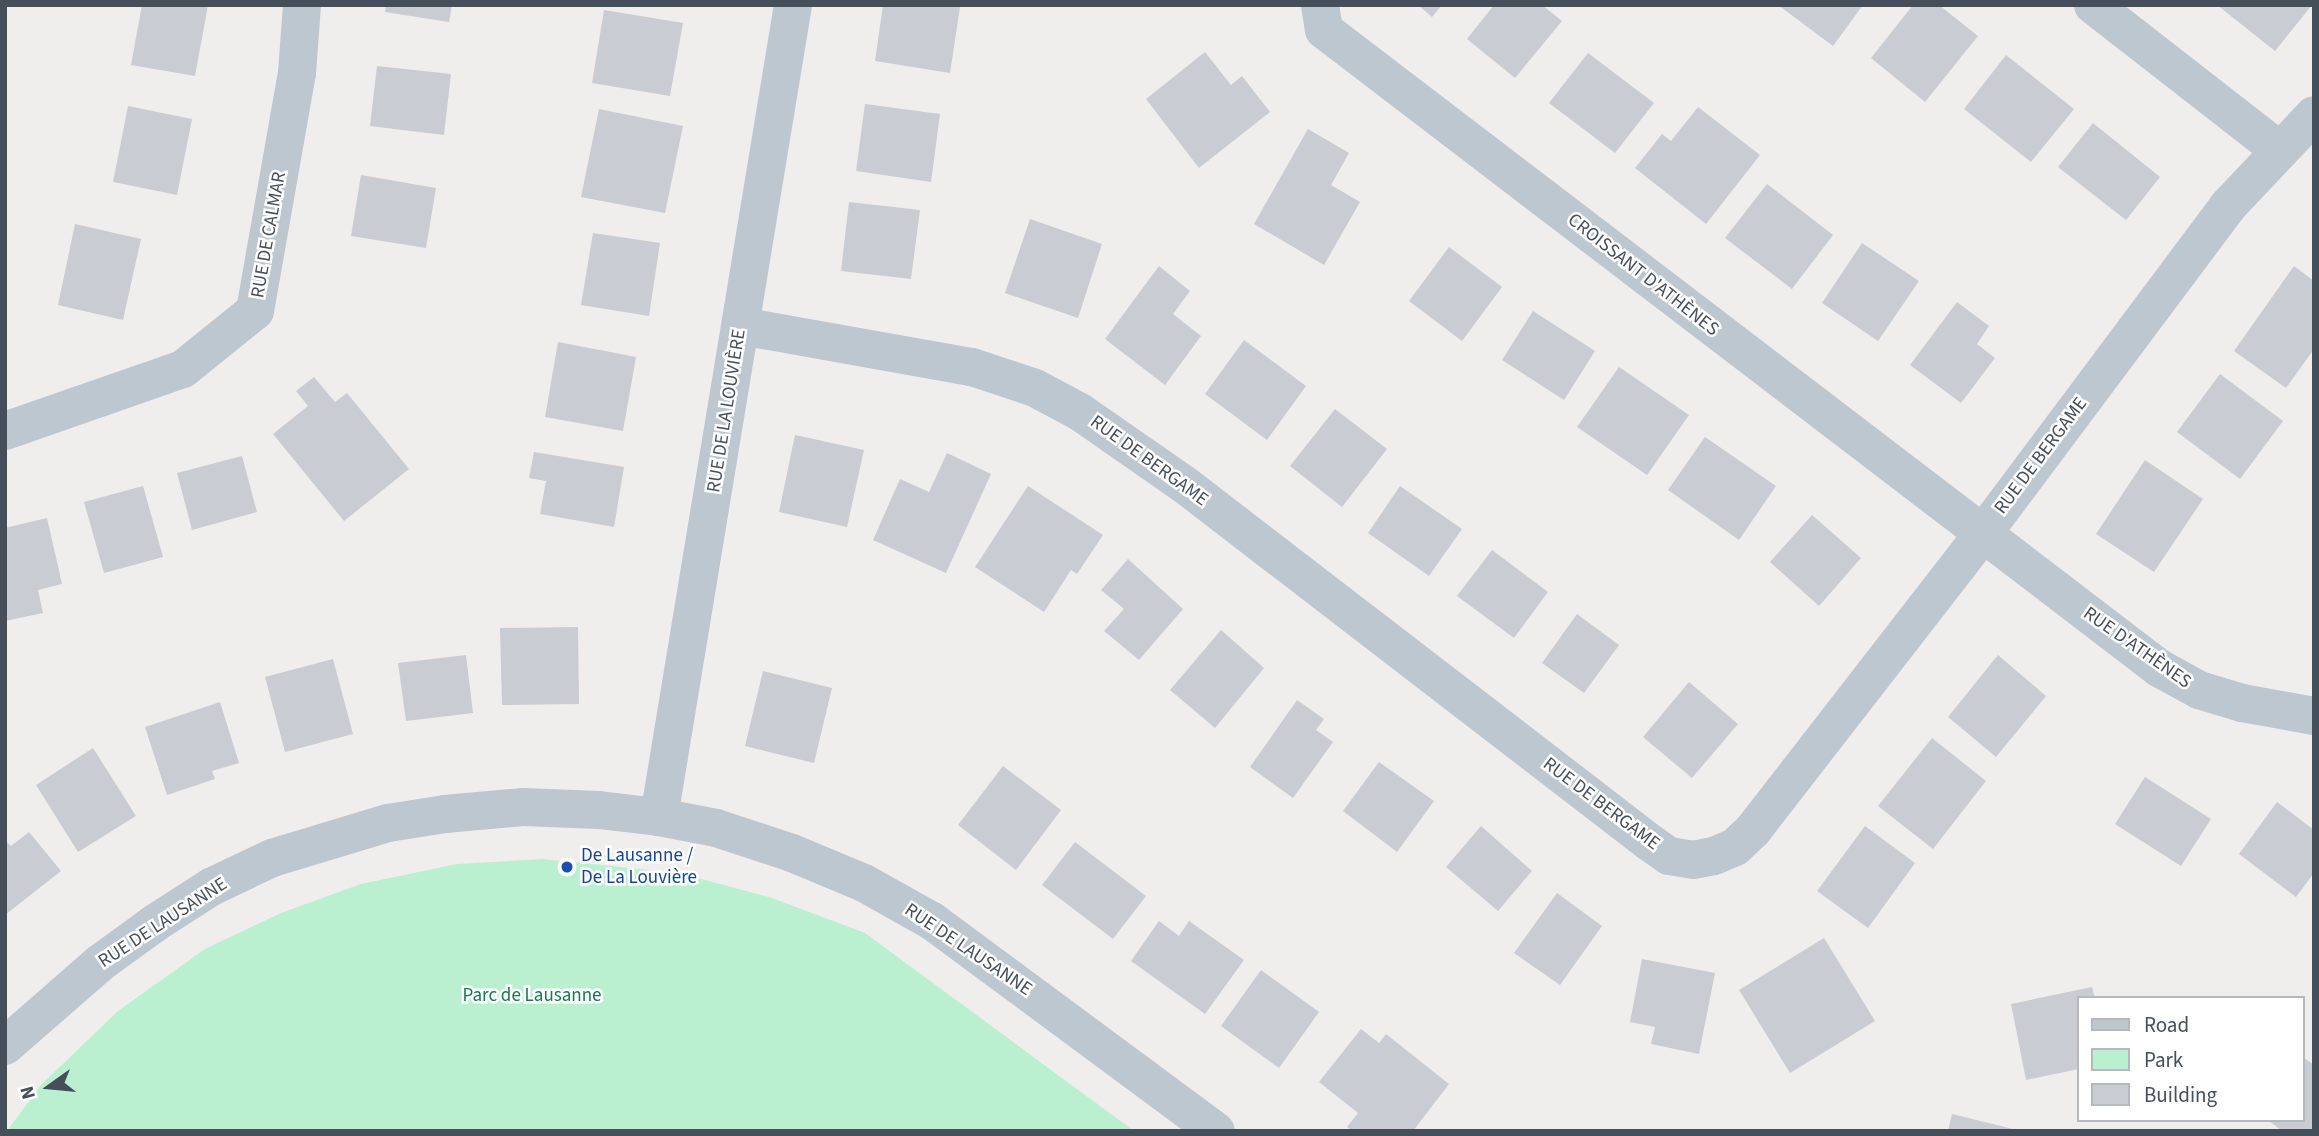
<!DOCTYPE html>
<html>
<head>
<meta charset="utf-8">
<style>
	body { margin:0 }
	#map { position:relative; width:2319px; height:1136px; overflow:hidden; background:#f0eded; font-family:"Source Sans 3",sans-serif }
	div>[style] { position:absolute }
	.green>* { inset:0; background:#baefd0 }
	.building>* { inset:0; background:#c9ccd2 }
	.street>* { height:38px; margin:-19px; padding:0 19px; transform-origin:19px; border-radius:19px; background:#bdc7cf }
	.dots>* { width:19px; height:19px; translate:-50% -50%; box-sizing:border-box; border:4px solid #fff; border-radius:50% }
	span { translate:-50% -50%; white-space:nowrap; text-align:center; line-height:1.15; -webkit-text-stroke:5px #fff; paint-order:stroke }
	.street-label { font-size:19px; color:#454f5a }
	.transit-label { font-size:19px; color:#164399 }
	.left { translate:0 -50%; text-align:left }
	.park-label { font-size:19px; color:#167b4d }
	.frame { position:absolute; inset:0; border:7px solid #454f5a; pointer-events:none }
	.legend { position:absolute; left:2077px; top:996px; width:228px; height:126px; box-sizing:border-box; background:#fff; border:2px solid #b5b9bd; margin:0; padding:9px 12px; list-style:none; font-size:21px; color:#454f5a }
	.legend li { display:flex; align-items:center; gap:14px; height:35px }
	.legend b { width:35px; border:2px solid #b5b9bd }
	.north { position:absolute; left:14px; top:1052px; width:70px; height:70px; -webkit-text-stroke:5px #fff; paint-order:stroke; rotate:255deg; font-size:19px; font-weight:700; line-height:28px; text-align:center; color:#454f5a }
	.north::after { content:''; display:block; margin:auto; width:24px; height:32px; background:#454f5a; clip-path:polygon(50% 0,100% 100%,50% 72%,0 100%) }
</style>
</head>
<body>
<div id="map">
	<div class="green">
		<div style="clip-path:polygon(543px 859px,679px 873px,769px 897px,865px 933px,1134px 1131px,7px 1131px,41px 1085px,118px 1011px,205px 949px,281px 913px,361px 884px,457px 864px)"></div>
	</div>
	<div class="building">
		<div style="clip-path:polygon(142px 5px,208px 5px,195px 76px,131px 65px)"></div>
		<div style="clip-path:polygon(386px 5px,452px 5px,449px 22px,385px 12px)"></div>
		<div style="clip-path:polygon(883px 5px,960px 7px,950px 73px,875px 61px)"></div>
		<div style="clip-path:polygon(1418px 5px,1442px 5px,1432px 17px)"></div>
		<div style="clip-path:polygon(1494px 5px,1542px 5px,1562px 21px,1515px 78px,1467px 39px)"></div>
		<div style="clip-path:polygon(1778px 5px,1863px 5px,1833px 46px)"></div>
		<div style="clip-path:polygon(1913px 5px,1939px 5px,1978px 36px,1925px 102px,1871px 58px)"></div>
		<div style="clip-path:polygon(2217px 5px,2312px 5px,2275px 51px)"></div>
		<div style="clip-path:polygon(604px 10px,683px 23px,670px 96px,592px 83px)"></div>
		<div style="clip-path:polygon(1205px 52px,1231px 85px,1242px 76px,1270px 112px,1199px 168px,1146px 99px)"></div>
		<div style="clip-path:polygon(1588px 53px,1654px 103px,1615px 153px,1549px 103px)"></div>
		<div style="clip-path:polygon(2006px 55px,2074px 109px,2031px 162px,1964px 109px)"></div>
		<div style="clip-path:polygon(377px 66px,451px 74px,444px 135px,370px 126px)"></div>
		<div style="clip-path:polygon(865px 104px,940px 114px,931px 182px,856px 171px)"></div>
		<div style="clip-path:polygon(128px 106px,192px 119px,177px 195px,113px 182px)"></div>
		<div style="clip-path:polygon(1698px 107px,1760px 155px,1706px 224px,1635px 168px,1662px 134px,1671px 141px)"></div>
		<div style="clip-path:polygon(599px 109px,683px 126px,665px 213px,581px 197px)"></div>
		<div style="clip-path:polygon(2093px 123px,2160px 177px,2126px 220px,2058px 167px)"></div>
		<div style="clip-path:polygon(1308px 129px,1349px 153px,1331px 185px,1360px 202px,1324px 265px,1254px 224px)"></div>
		<div style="clip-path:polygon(361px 175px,436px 188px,426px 248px,351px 236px)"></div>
		<div style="clip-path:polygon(1767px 184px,1833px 235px,1792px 289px,1725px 238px)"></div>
		<div style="clip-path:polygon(849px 202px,920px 210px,911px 279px,841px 271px)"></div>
		<div style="clip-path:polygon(1030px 219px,1102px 244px,1078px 318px,1005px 293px)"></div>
		<div style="clip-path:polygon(75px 224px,141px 239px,123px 320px,58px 305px)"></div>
		<div style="clip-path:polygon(593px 233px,660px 243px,649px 316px,581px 305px)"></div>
		<div style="clip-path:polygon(1862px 243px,1919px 281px,1878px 341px,1822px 303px)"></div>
		<div style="clip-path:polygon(1449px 247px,1502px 287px,1462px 341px,1409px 301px)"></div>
		<div style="clip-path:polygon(1159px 266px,1190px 291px,1173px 314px,1201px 336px,1165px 385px,1105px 339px)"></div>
		<div style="clip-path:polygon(2294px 266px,2314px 281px,2314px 349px,2286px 388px,2234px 351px)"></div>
		<div style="clip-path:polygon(1957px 302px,1989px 326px,1977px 344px,1995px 358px,1961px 403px,1910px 365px)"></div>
		<div style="clip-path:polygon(1533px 311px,1595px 351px,1564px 400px,1502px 360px)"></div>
		<div style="clip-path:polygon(1244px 340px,1306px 386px,1267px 440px,1205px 394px)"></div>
		<div style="clip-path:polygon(558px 342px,636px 357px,623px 431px,545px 417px)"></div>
		<div style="clip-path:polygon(1619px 367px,1689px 415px,1647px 475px,1577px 427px)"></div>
		<div style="clip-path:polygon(2220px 374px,2283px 421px,2240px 479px,2177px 432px)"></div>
		<div style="clip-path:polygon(314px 377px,335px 402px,347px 393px,409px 469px,344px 521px,273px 434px,308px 406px,296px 391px)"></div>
		<div style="clip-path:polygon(1335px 409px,1387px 449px,1342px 507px,1290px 466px)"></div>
		<div style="clip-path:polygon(795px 435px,864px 450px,847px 527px,779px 512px)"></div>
		<div style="clip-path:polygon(1705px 437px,1776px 486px,1739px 540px,1668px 490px)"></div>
		<div style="clip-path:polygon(534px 452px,624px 467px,614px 527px,540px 514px,546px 481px,529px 478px)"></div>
		<div style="clip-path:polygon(947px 453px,991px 474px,946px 573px,873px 540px,900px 479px,929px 492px)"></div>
		<div style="clip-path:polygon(242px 456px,257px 512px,192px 530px,177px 473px)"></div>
		<div style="clip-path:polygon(2145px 460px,2203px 499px,2154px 572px,2096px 534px)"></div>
		<div style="clip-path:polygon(143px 486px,163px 557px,104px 573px,84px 502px)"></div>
		<div style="clip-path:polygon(1028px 486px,1103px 535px,1077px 574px,1071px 570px,1044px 612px,975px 567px)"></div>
		<div style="clip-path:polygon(1400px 486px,1462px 529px,1429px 576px,1368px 533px)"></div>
		<div style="clip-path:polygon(1812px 515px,1861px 558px,1819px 606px,1770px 562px)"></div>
		<div style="clip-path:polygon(47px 518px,62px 584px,38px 590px,43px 613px,5px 621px,5px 528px)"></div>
		<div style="clip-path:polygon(1492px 550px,1548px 592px,1514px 638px,1457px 596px)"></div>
		<div style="clip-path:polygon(1128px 559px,1183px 609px,1139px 660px,1104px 631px,1124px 609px,1101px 590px)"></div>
		<div style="clip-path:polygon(1577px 614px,1619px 645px,1584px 693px,1542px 663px)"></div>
		<div style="clip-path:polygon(578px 627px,579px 704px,502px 705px,500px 628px)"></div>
		<div style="clip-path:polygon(1221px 630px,1264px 668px,1215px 728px,1170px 690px)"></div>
		<div style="clip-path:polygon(466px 655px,473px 713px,406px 721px,398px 663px)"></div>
		<div style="clip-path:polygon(1998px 655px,2046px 696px,1996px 757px,1948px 717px)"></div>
		<div style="clip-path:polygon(333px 659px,353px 734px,285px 752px,265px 677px)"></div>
		<div style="clip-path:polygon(763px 671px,832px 688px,814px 763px,745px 746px)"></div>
		<div style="clip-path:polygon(1689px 682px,1738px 724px,1692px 778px,1643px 737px)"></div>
		<div style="clip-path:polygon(1297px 700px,1324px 719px,1316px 730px,1333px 742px,1293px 798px,1250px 767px)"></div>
		<div style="clip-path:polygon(220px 702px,239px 763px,212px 771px,215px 779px,167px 795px,145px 727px)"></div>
		<div style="clip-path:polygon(1932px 738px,1986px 781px,1933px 849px,1878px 806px)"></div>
		<div style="clip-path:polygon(93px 748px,136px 816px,78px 852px,36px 785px)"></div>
		<div style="clip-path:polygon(1379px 762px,1434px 801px,1397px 852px,1343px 811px)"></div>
		<div style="clip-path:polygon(1003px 766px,1061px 810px,1016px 870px,958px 825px)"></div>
		<div style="clip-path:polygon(2145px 777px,2211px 819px,2181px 866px,2115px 824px)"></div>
		<div style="clip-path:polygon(2277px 802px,2314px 830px,2314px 873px,2296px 897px,2239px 854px)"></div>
		<div style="clip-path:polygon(1481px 826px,1532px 871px,1498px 911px,1446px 867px)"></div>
		<div style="clip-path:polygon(1865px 826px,1915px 863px,1868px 928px,1817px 891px)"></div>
		<div style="clip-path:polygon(29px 832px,61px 871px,5px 915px,5px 840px,11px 846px)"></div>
		<div style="clip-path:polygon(1075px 842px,1146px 896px,1113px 939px,1042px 885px)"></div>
		<div style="clip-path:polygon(1557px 893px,1602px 926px,1560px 985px,1514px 953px)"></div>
		<div style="clip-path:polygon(1159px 921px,1179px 936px,1189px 921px,1244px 960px,1205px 1014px,1131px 961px)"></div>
		<div style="clip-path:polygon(1824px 938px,1875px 1021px,1790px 1073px,1739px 990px)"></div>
		<div style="clip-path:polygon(1642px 959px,1715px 973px,1699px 1054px,1651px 1044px,1655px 1027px,1630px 1022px)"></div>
		<div style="clip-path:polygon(1261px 970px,1319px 1012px,1279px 1068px,1221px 1026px)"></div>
		<div style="clip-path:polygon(2092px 987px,2095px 998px,2079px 998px,2079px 1069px,2026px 1080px,2011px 1004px)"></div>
		<div style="clip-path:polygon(1361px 1029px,1379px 1043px,1386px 1034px,1449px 1084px,1413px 1131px,1352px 1131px,1347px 1127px,1358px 1113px,1319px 1082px)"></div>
		<div style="clip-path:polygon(2303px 1057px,2314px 1065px,2314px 1131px,2282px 1131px,2268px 1120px,2303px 1120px)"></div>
		<div style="clip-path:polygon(1952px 1114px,2017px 1130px,2017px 1131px,1948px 1131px)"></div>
	</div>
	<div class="street">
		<div style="left:1320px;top:5px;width:25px;rotate:81deg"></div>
		<div style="left:1324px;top:30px;width:1051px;rotate:37.38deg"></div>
		<div style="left:2159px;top:668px;width:46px;rotate:28.8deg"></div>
		<div style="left:2199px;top:690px;width:45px;rotate:16.8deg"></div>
		<div style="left:2242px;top:703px;width:73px;rotate:10.2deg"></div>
		<div style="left:2093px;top:5px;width:236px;rotate:37.9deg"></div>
		<div style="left:741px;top:326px;width:235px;rotate:10.1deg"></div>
		<div style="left:972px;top:367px;width:66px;rotate:18.4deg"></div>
		<div style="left:1035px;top:388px;width:51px;rotate:28.1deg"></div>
		<div style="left:1080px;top:412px;width:128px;rotate:34.8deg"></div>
		<div style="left:1185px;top:485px;width:585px;rotate:37.57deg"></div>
		<div style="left:1649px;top:842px;width:24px;rotate:35deg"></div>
		<div style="left:1669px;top:856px;width:24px;rotate:9deg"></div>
		<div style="left:1693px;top:860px;width:21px;rotate:-11deg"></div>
		<div style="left:1714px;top:856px;width:23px;rotate:-23deg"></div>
		<div style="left:1735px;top:847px;width:25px;rotate:-43deg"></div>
		<div style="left:1753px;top:830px;width:373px;rotate:-52.2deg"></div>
		<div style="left:1982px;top:535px;width:411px;rotate:-53.2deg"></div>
		<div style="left:2228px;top:206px;width:125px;rotate:-46.6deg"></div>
		<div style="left:5px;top:431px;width:188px;rotate:-19.2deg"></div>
		<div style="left:183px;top:369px;width:92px;rotate:-38.9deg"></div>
		<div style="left:255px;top:311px;width:242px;rotate:-80deg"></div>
		<div style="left:297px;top:73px;width:68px;rotate:-85.8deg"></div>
		<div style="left:659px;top:817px;width:823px;rotate:-80.63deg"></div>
		<div style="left:5px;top:1046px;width:126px;rotate:-41.1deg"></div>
		<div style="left:100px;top:963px;width:68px;rotate:-36deg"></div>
		<div style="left:155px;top:923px;width:67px;rotate:-32.7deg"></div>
		<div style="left:211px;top:887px;width:68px;rotate:-25.4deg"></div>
		<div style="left:272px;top:858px;width:121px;rotate:-16.8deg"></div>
		<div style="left:388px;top:823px;width:58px;rotate:-9deg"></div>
		<div style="left:445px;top:814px;width:78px;rotate:-5.1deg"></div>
		<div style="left:523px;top:807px;width:76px;rotate:2.3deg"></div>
		<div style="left:599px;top:810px;width:60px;rotate:6.7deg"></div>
		<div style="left:659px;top:817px;width:58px;rotate:10.9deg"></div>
		<div style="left:716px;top:828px;width:80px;rotate:18.2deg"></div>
		<div style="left:792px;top:853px;width:78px;rotate:22.6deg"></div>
		<div style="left:864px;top:883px;width:78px;rotate:29.2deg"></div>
		<div style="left:932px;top:921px;width:353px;rotate:36.5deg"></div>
	</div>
	<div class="dots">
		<div style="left:567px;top:867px;background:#1a4fb4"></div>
	</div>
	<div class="street-label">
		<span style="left:269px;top:235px;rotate:-80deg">RUE DE CALMAR</span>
		<span style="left:1643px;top:275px;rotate:38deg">CROISSANT D'ATHÈNES</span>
		<span style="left:727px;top:411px;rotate:-81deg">RUE DE LA LOUVIÈRE</span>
		<span style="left:2041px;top:456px;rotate:-53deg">RUE DE BERGAME</span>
		<span style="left:1149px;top:461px;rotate:36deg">RUE DE BERGAME</span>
		<span style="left:2137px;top:648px;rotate:35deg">RUE D'ATHÈNES</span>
		<span style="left:1601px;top:804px;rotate:37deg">RUE DE BERGAME</span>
		<span style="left:163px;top:923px;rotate:-33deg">RUE DE LAUSANNE</span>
		<span style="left:968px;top:950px;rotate:34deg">RUE DE LAUSANNE</span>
	</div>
	<div class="transit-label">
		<span class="left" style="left:581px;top:867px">De Lausanne /<br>De La Louvière</span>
	</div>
	<div class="park-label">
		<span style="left:532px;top:996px">Parc de Lausanne</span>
	</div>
	<div class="frame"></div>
	<ul class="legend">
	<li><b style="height:9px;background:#bdc7cf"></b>Road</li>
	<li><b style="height:19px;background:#baefd0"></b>Park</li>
	<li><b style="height:19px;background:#c9ccd2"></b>Building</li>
	</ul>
	<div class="north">N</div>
</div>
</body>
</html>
